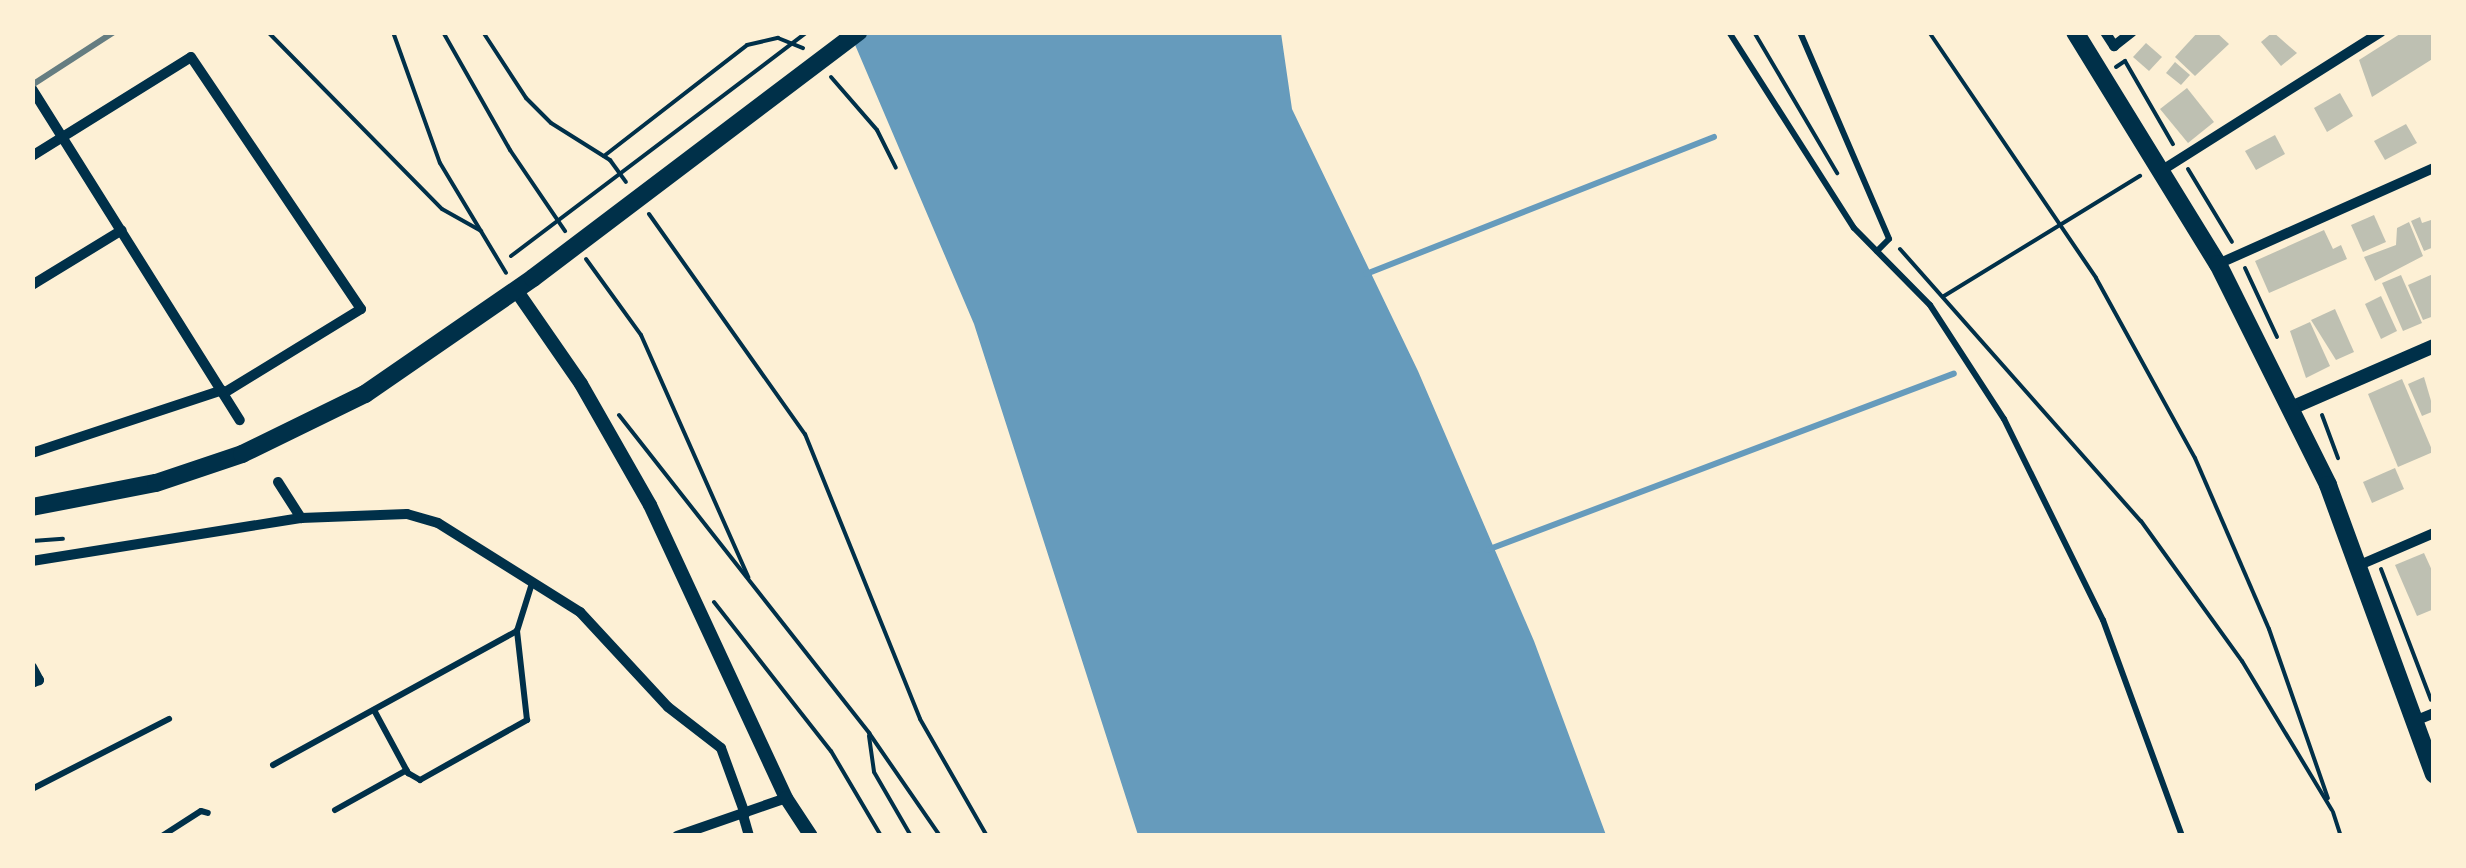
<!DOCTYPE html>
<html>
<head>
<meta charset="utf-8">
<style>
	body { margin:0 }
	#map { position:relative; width:2466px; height:868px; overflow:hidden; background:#fdf0d5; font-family:"Archivo Narrow",sans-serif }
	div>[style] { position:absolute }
	.water>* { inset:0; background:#669bbc }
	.stream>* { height:6px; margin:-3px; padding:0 3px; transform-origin:3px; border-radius:3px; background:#669bbc }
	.building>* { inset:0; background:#bec0b2 }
	.path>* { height:4px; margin:-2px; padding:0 2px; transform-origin:2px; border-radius:2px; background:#003049 }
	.service>* { height:6px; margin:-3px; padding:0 3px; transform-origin:3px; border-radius:3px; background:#003049 }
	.minor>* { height:10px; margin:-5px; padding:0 5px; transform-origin:5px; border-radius:5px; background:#003049 }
	.tertiary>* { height:14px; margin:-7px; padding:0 7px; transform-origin:7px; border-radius:7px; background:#003049 }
	.primary>* { height:18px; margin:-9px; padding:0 9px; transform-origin:9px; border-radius:9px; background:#003049 }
	.rail>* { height:6px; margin:-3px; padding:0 3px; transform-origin:3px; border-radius:3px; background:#657d81 }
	span { translate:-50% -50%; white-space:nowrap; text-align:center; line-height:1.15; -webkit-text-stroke:9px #fdf0d5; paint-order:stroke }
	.frame { position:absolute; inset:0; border:35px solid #fdf0d5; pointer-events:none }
</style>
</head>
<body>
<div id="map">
	<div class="water">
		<div style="clip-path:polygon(850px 33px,1281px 33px,1292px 109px,1418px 371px,1534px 641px,1606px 835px,1138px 835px,974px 324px)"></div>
	</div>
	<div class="stream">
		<div style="left:1366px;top:274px;width:374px;rotate:-21.5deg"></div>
		<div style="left:1487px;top:550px;width:499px;rotate:-20.7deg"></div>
	</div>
	<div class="building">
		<div style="clip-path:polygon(2198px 32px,2216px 32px,2229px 44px,2195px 76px,2175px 57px)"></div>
		<div style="clip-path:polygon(2273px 32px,2297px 53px,2281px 66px,2261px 42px)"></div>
		<div style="clip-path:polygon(2403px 32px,2432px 32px,2434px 58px,2372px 97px,2359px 60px)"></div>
		<div style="clip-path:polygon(2146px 43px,2162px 57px,2149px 71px,2133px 57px)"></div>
		<div style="clip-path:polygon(2175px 62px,2190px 75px,2181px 85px,2166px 73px)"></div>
		<div style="clip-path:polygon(2187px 88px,2214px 122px,2188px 143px,2160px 109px)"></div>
		<div style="clip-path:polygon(2340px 93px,2353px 116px,2327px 132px,2314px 108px)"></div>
		<div style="clip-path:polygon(2406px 124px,2417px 143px,2385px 160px,2374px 141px)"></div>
		<div style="clip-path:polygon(2275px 135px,2285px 154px,2256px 170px,2245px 151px)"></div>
		<div style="clip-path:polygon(2374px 215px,2386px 242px,2363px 252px,2351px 225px)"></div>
		<div style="clip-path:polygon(2420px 217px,2422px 223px,2434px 219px,2434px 247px,2424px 251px,2411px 221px)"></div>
		<div style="clip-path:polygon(2409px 222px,2423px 256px,2375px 281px,2364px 257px,2396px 245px,2397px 228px)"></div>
		<div style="clip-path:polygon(2324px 230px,2333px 249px,2341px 245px,2347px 259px,2269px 293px,2255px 261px)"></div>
		<div style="clip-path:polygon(2433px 274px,2434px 316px,2423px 320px,2408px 285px)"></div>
		<div style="clip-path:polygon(2401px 275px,2422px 323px,2403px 331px,2382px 283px)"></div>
		<div style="clip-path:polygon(2381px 296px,2397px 331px,2381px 339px,2365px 304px)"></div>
		<div style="clip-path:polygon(2335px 309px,2354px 352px,2336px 360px,2311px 320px)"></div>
		<div style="clip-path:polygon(2310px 322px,2330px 366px,2306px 378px,2290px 331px)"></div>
		<div style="clip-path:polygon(2424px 377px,2434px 411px,2422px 416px,2408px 384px)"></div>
		<div style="clip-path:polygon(2402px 379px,2433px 452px,2398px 467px,2368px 394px)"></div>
		<div style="clip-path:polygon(2395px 468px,2404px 489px,2372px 503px,2363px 482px)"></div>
		<div style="clip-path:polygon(2424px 553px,2434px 575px,2434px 609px,2417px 616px,2395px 565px)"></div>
	</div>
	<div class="path">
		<div style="left:268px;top:32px;width:248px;rotate:45.5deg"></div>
		<div style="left:442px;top:209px;width:45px;rotate:29.4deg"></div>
		<div style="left:393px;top:32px;width:139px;rotate:70.3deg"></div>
		<div style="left:440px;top:163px;width:128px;rotate:59deg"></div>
		<div style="left:443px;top:32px;width:136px;rotate:60.4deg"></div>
		<div style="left:510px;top:150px;width:98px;rotate:55.8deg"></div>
		<div style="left:483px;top:32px;width:79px;rotate:56.9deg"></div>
		<div style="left:526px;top:98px;width:35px;rotate:45deg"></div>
		<div style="left:551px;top:123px;width:70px;rotate:32.1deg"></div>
		<div style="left:610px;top:160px;width:27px;rotate:54deg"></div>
		<div style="left:1754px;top:32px;width:164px;rotate:59.5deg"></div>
		<div style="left:1929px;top:32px;width:297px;rotate:55.8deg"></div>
		<div style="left:2096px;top:278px;width:205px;rotate:61.2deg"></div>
		<div style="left:2195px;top:458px;width:186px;rotate:66.6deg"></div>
		<div style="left:2269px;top:629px;width:179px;rotate:70.8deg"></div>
		<div style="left:2116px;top:67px;width:11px;rotate:-34deg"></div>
		<div style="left:2125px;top:61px;width:96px;rotate:60deg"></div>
		<div style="left:831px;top:77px;width:70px;rotate:49deg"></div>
		<div style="left:877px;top:130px;width:42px;rotate:63.4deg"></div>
		<div style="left:604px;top:156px;width:181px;rotate:-37.8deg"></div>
		<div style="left:747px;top:45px;width:32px;rotate:-13deg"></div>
		<div style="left:778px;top:38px;width:27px;rotate:22deg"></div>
		<div style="left:2188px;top:169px;width:85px;rotate:58.9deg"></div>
		<div style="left:649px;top:214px;width:270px;rotate:54.7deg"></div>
		<div style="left:805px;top:434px;width:307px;rotate:68deg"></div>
		<div style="left:920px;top:719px;width:135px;rotate:60.2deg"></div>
		<div style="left:1900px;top:249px;width:363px;rotate:48.5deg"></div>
		<div style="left:2141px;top:521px;width:173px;rotate:54.2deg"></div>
		<div style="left:2242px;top:661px;width:174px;rotate:58.9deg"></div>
		<div style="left:511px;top:256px;width:371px;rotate:-37.1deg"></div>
		<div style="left:586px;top:259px;width:94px;rotate:54.1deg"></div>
		<div style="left:641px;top:335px;width:265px;rotate:66.1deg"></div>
		<div style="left:2245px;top:268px;width:76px;rotate:65.1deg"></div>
		<div style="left:1944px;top:296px;width:230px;rotate:-31.5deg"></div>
		<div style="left:619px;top:415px;width:405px;rotate:51.8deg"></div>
		<div style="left:869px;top:733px;width:125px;rotate:55.4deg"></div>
		<div style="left:2322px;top:415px;width:46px;rotate:69.6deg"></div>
		<div style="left:32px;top:541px;width:31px;rotate:-4deg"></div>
		<div style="left:2381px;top:569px;width:140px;rotate:69.1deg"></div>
		<div style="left:714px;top:602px;width:189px;rotate:51.9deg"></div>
		<div style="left:831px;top:751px;width:99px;rotate:59.5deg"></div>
		<div style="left:869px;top:736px;width:36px;rotate:82deg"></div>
		<div style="left:874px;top:772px;width:74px;rotate:60deg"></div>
		<div style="left:2333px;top:812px;width:25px;rotate:72deg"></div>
	</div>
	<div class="service">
		<div style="left:1729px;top:32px;width:232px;rotate:57.5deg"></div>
		<div style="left:1854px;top:228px;width:108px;rotate:45.4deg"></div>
		<div style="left:1930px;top:305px;width:136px;rotate:57deg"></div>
		<div style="left:2004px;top:419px;width:224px;rotate:63.8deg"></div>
		<div style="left:2103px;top:620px;width:230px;rotate:69.9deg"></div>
		<div style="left:1800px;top:32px;width:225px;rotate:66.7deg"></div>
		<div style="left:1889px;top:239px;width:17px;rotate:135deg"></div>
		<div style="left:374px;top:710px;width:72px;rotate:61.6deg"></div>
		<div style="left:408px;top:773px;width:14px;rotate:30deg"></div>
		<div style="left:420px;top:780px;width:123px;rotate:-29.3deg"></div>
		<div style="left:527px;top:720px;width:90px;rotate:-96.4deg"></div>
		<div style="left:517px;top:631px;width:50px;rotate:-72.6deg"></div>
		<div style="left:273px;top:765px;width:278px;rotate:-28.8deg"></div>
		<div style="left:32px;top:789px;width:154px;rotate:-27.1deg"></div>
		<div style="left:335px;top:810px;width:82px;rotate:-29.1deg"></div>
		<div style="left:162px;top:836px;width:46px;rotate:-32.7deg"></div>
		<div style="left:201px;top:811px;width:7px;rotate:16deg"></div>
	</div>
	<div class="minor">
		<div style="left:2105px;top:32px;width:17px;rotate:57deg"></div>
		<div style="left:2114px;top:46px;width:23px;rotate:-38deg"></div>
		<div style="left:32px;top:89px;width:391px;rotate:57.9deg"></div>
		<div style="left:32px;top:156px;width:187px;rotate:-31.9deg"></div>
		<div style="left:191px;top:57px;width:304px;rotate:56deg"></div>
		<div style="left:361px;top:309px;width:161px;rotate:148.5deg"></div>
		<div style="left:2164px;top:169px;width:257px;rotate:-32.3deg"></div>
		<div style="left:2218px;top:264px;width:236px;rotate:-24deg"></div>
		<div style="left:32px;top:285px;width:105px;rotate:-31.4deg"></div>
		<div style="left:32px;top:453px;width:200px;rotate:-18.3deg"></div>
		<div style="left:278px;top:482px;width:43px;rotate:57.4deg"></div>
		<div style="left:32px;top:561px;width:272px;rotate:-9.1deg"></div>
		<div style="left:301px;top:518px;width:106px;rotate:-2.2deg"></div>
		<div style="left:407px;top:514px;width:32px;rotate:16deg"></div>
		<div style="left:438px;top:523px;width:168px;rotate:32.1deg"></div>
		<div style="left:580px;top:612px;width:129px;rotate:47.2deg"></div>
		<div style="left:668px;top:707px;width:67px;rotate:37.7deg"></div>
		<div style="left:721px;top:748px;width:70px;rotate:70deg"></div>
		<div style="left:2362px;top:564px;width:78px;rotate:-23.3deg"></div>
		<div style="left:32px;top:667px;width:15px;rotate:62deg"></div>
		<div style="left:39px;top:680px;width:8px;rotate:157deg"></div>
		<div style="left:2417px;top:720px;width:18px;rotate:-22deg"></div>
		<div style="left:743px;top:815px;width:22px;rotate:74deg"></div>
		<div style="left:677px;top:836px;width:115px;rotate:-19.2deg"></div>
	</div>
	<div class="tertiary">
		<div style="left:516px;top:290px;width:114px;rotate:55.3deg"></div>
		<div style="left:581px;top:384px;width:139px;rotate:60.3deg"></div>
		<div style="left:650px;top:505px;width:323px;rotate:65.1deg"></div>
		<div style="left:786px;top:798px;width:45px;rotate:56.7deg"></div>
		<div style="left:2289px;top:409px;width:158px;rotate:-23.5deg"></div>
	</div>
	<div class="primary">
		<div style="left:2075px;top:32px;width:273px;rotate:58.4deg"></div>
		<div style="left:2218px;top:264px;width:247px;rotate:63.5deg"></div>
		<div style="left:2328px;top:485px;width:308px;rotate:69.9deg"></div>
		<div style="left:32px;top:507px;width:126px;rotate:-11deg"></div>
		<div style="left:156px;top:483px;width:91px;rotate:-18.6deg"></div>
		<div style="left:242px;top:454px;width:137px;rotate:-26deg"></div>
		<div style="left:365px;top:394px;width:204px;rotate:-34.6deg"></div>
		<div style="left:533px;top:278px;width:408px;rotate:-37.1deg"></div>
	</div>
	<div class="rail">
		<div style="left:32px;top:85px;width:98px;rotate:-32.9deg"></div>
	</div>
	<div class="frame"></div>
</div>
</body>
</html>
